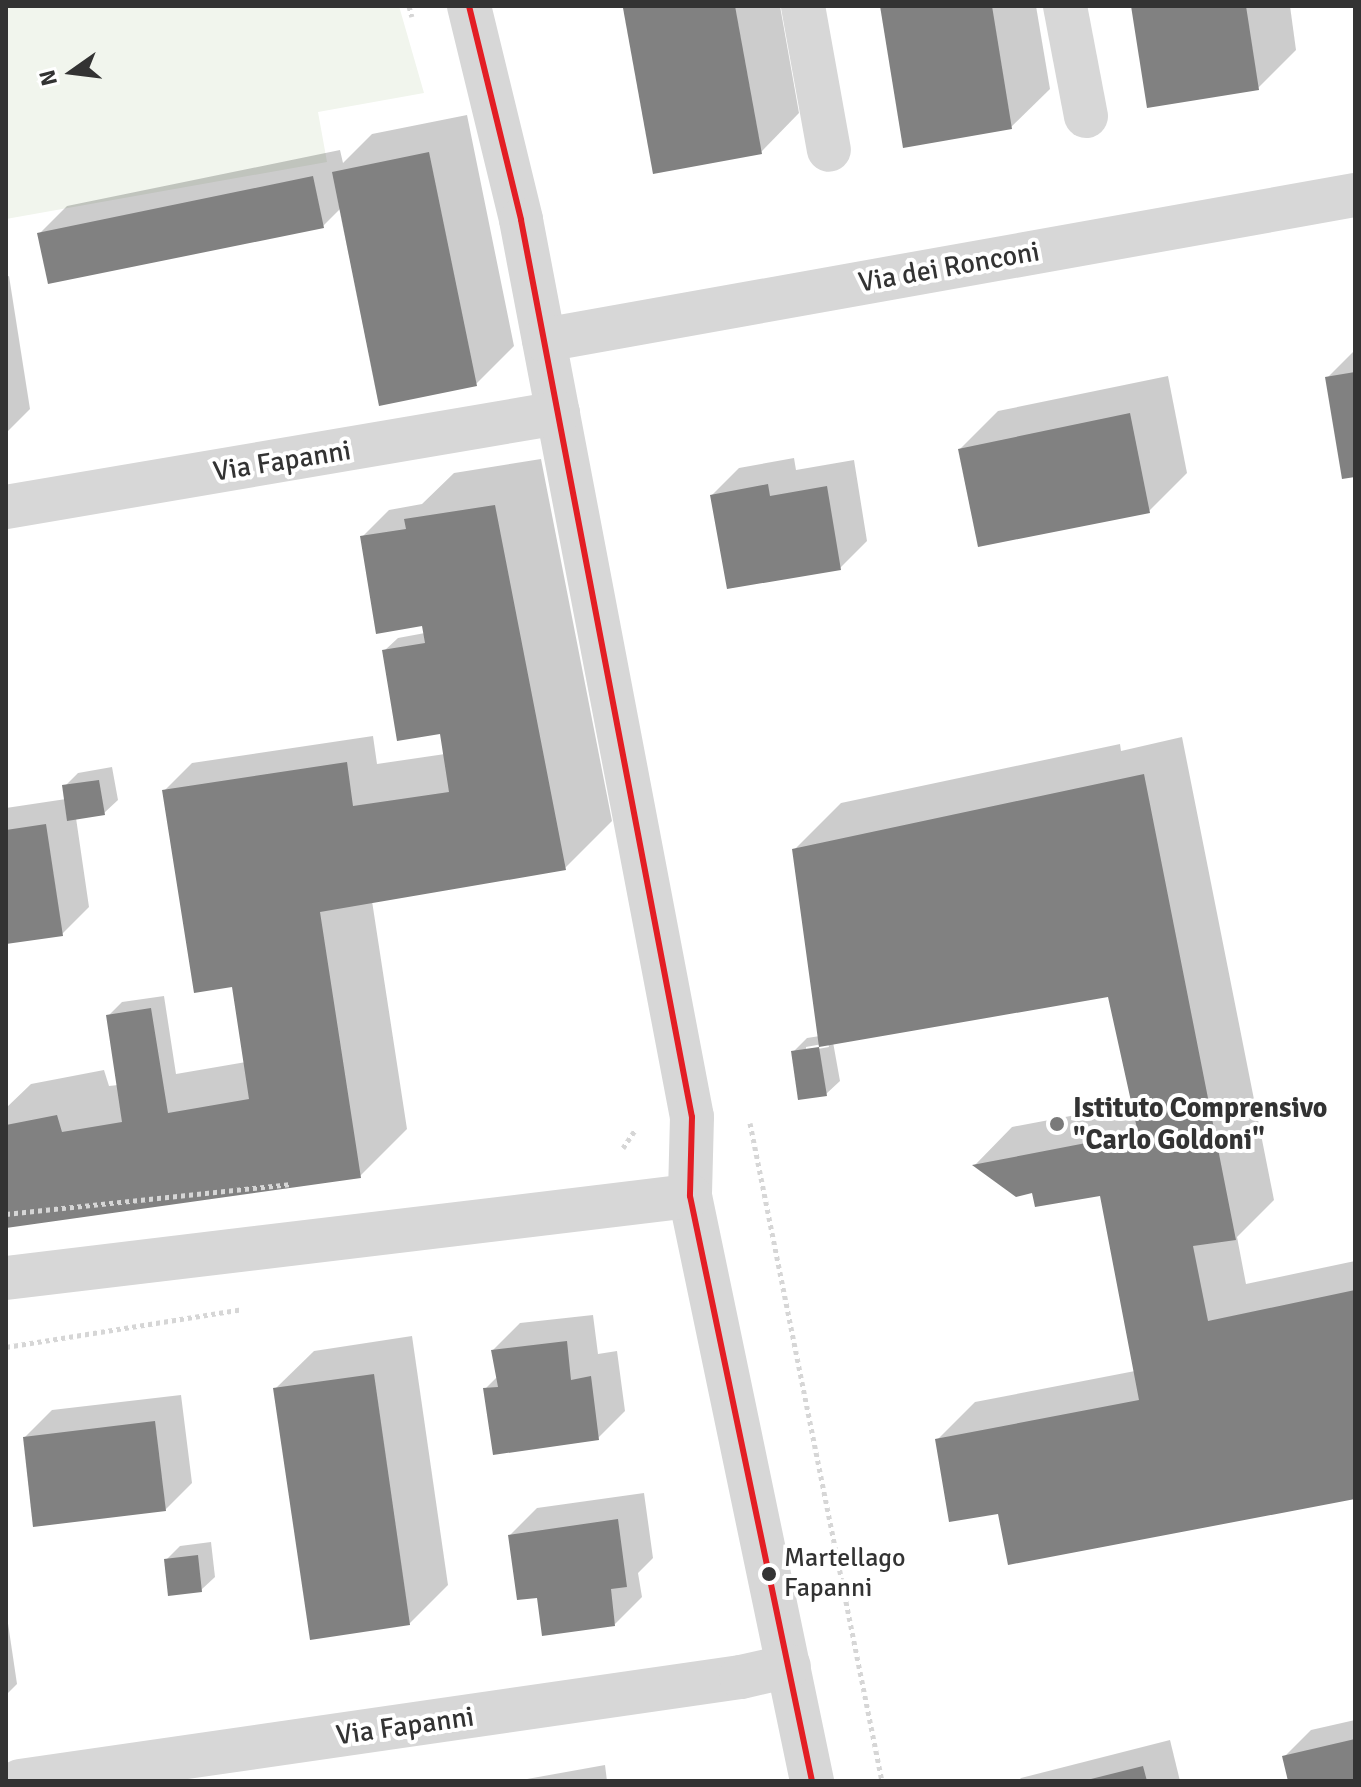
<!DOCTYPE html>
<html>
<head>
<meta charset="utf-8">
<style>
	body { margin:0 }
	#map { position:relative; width:1361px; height:1787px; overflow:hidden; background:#fff; font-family:Signika,sans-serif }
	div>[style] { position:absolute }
	.green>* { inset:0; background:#f1f5ed }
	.shadow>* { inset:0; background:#0003 }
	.building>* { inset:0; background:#818181 }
	.path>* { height:5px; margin-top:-2.5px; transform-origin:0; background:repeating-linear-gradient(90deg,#d6d6d6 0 4px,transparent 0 8px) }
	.minor>* { height:44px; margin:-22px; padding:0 22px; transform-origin:22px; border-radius:22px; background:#d7d7d7 }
	.bus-1>* { height:6px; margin:-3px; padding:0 3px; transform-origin:3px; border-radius:3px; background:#e31e24 }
	.dots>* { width:22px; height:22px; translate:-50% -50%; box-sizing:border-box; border:4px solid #fff; border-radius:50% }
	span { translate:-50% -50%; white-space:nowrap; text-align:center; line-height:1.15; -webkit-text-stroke:8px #fff; paint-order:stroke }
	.bus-label { font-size:26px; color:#333 }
	.left { translate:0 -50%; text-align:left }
	.street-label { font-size:28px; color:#333 }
	.poi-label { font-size:28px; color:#333; font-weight:700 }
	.frame { position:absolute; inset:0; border:8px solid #333; pointer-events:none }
	.north { position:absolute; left:32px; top:32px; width:80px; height:80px; -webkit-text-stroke:6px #fff; paint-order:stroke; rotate:256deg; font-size:22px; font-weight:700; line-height:32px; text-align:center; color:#333 }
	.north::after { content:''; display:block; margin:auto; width:28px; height:36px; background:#333; clip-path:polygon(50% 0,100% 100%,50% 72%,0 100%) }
</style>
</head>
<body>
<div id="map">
	<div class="green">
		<div style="clip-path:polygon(6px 6px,399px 6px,424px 93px,318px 112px,327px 162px,6px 219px)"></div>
	</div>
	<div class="shadow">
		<div style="clip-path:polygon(628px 6px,780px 6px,799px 113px,761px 152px,625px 9px)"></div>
		<div style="clip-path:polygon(882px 6px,1036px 6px,1050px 89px,1011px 127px)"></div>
		<div style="clip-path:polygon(1133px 6px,1290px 6px,1296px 50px,1258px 88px)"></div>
		<div style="clip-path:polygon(467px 115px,514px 346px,476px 384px,341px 208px,323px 226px,40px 233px,67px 206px,340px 150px,343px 163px,372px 134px)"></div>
		<div style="clip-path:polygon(9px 276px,30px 409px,6px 433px,6px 277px)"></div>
		<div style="clip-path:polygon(1355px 350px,1355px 475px,1327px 378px)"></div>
		<div style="clip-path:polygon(1168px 376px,1187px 473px,1149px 511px,960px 449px,998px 411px)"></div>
		<div style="clip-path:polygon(794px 458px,796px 470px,854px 460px,867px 541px,840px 568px,712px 495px,739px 468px)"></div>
		<div style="clip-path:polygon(541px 459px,612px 821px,565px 868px,372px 901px,407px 1129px,360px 1176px,6px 1226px,6px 1108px,31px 1084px,104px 1070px,109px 1086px,118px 1085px,108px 1016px,122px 1002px,164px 996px,176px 1074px,246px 1062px,233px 982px,165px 790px,192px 763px,373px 736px,377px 764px,445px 754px,441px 732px,384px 651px,398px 638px,425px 633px,423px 622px,362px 537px,389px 510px,422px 504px,454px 473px)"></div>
		<div style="clip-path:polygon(evenodd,1182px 737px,1274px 1200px,1237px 1237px,1246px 1284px,1355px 1261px,1355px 1497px,1000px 1512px,937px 1440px,975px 1402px,1135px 1371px,1101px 1194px,1033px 1191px,975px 1165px,1012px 1127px,1134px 1104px,1109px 995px,833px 1042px,840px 1081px,826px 1094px,793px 1052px,807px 1038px,820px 1036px,794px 850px,841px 803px,1120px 744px,1121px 751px,1182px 737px,828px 1043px,829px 1047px,806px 1051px,806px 1047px,828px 1043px)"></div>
		<div style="clip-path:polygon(112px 767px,118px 800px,104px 813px,76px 818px,89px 907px,62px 934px,6px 942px,6px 808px,66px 799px,65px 786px,78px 773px)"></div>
		<div style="clip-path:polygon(593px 1315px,598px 1354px,617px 1351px,625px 1411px,598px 1438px,485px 1389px,498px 1376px,493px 1350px,520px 1323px)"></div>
		<div style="clip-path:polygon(412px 1336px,448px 1585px,409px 1624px,275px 1389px,314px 1351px)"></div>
		<div style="clip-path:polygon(181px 1395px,192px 1483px,165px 1510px,25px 1437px,52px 1410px)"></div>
		<div style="clip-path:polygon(644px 1493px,653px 1558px,638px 1573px,642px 1597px,615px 1624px,510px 1535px,537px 1508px)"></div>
		<div style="clip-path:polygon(211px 1542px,215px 1577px,201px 1590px,166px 1560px,180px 1546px)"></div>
		<div style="clip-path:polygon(6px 1610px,17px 1684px,6px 1695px)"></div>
		<div style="clip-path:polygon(1355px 1720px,1355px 1781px,1290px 1781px,1284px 1757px,1311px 1730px)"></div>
		<div style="clip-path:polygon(1170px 1740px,1180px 1781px,1018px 1781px,1021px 1778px)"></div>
		<div style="clip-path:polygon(605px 1765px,607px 1781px,516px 1781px)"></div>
	</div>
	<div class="building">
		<div style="clip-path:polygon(635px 6px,735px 6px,762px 154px,653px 174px,623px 8px)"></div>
		<div style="clip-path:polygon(880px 6px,992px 6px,1012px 129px,903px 148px)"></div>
		<div style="clip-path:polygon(1131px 6px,1246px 6px,1259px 90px,1147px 108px)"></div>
		<div style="clip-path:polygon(429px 152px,477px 386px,379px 406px,332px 172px)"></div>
		<div style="clip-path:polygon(313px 176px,324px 228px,48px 284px,37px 233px)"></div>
		<div style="clip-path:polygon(1355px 372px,1355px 477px,1342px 479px,1325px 377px)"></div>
		<div style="clip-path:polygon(1130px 413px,1150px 513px,978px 547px,958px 449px)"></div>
		<div style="clip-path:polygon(768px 484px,770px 496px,827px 486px,841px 570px,727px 589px,710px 495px)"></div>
		<div style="clip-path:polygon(495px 505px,566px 870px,320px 912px,361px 1178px,6px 1228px,6px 1125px,57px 1115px,62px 1132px,122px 1122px,106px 1015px,151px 1008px,168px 1113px,249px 1099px,232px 987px,194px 993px,162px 790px,347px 762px,353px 806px,449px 792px,440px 734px,397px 741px,382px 650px,425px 643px,422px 626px,376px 634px,360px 536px,406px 529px,404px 519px)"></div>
		<div style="clip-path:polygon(1144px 774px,1236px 1240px,1193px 1246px,1208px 1321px,1355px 1290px,1355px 1499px,1008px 1565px,998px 1514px,949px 1522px,935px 1439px,1139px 1400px,1100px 1196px,1035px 1207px,1032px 1193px,1016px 1197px,972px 1165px,1138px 1133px,1108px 997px,819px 1047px,792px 849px)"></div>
		<div style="clip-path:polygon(99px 780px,105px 815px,67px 821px,62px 785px)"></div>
		<div style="clip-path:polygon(46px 824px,63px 936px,6px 944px,6px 830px)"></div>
		<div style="clip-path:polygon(819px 1047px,827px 1096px,798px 1100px,791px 1051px)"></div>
		<div style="clip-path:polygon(567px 1341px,571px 1380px,591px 1376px,599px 1440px,493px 1455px,483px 1388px,498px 1387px,491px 1350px)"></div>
		<div style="clip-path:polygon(374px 1374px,410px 1625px,310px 1640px,273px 1388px)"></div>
		<div style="clip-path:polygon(155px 1421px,166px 1511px,33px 1527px,23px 1437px)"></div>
		<div style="clip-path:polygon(618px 1519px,627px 1587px,611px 1589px,615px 1626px,542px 1636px,537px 1598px,517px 1600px,508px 1535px)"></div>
		<div style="clip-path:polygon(198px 1555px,202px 1592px,168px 1596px,164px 1559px)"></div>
		<div style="clip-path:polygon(1355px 1739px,1355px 1781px,1288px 1781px,1282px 1756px)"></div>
		<div style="clip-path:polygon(1143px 1766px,1147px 1781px,1087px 1781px,1087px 1780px)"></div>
	</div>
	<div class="path">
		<div style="left:409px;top:6px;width:11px;rotate:75deg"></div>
		<div style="left:750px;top:1123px;width:671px;rotate:78.66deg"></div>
		<div style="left:623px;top:1148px;width:22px;rotate:-56deg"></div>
		<div style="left:6px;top:1214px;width:287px;rotate:-6deg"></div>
		<div style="left:6px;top:1347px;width:239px;rotate:-9.1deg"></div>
	</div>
	<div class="minor">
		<div style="left:469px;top:6px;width:220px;rotate:76.3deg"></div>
		<div style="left:521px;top:220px;width:913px;rotate:79.21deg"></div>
		<div style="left:692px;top:1117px;width:79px;rotate:91.5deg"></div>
		<div style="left:690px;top:1196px;width:598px;rotate:78.22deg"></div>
		<div style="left:803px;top:6px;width:146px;rotate:79.8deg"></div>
		<div style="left:1065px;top:6px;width:112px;rotate:79.2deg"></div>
		<div style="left:544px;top:340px;width:824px;rotate:-10.14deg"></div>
		<div style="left:6px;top:507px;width:560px;rotate:-9.66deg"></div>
		<div style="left:6px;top:1278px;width:689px;rotate:-6.84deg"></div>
		<div style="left:20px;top:1781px;width:728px;rotate:-8.21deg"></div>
		<div style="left:741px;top:1677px;width:49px;rotate:-12.9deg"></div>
	</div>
	<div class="bus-1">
		<div style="left:469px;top:6px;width:220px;rotate:76.3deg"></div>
		<div style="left:521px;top:220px;width:913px;rotate:79.21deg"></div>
		<div style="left:692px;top:1117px;width:79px;rotate:91.5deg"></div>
		<div style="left:690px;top:1196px;width:598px;rotate:78.22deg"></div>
	</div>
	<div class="dots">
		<div style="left:1057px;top:1124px;background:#7a7a7a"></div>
		<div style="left:769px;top:1574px;background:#333"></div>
	</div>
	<div class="bus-label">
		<span class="left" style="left:784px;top:1574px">Martellago<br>Fapanni</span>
	</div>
	<div class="street-label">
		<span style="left:949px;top:267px;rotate:-10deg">Via dei Ronconi</span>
		<span style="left:282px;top:461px;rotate:-9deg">Via Fapanni</span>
		<span style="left:405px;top:1726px;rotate:-8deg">Via Fapanni</span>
	</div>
	<div class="poi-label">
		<span class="left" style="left:1073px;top:1124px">Istituto Comprensivo<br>"Carlo Goldoni"</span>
	</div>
	<div class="frame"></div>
	<div class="north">N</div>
</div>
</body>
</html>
